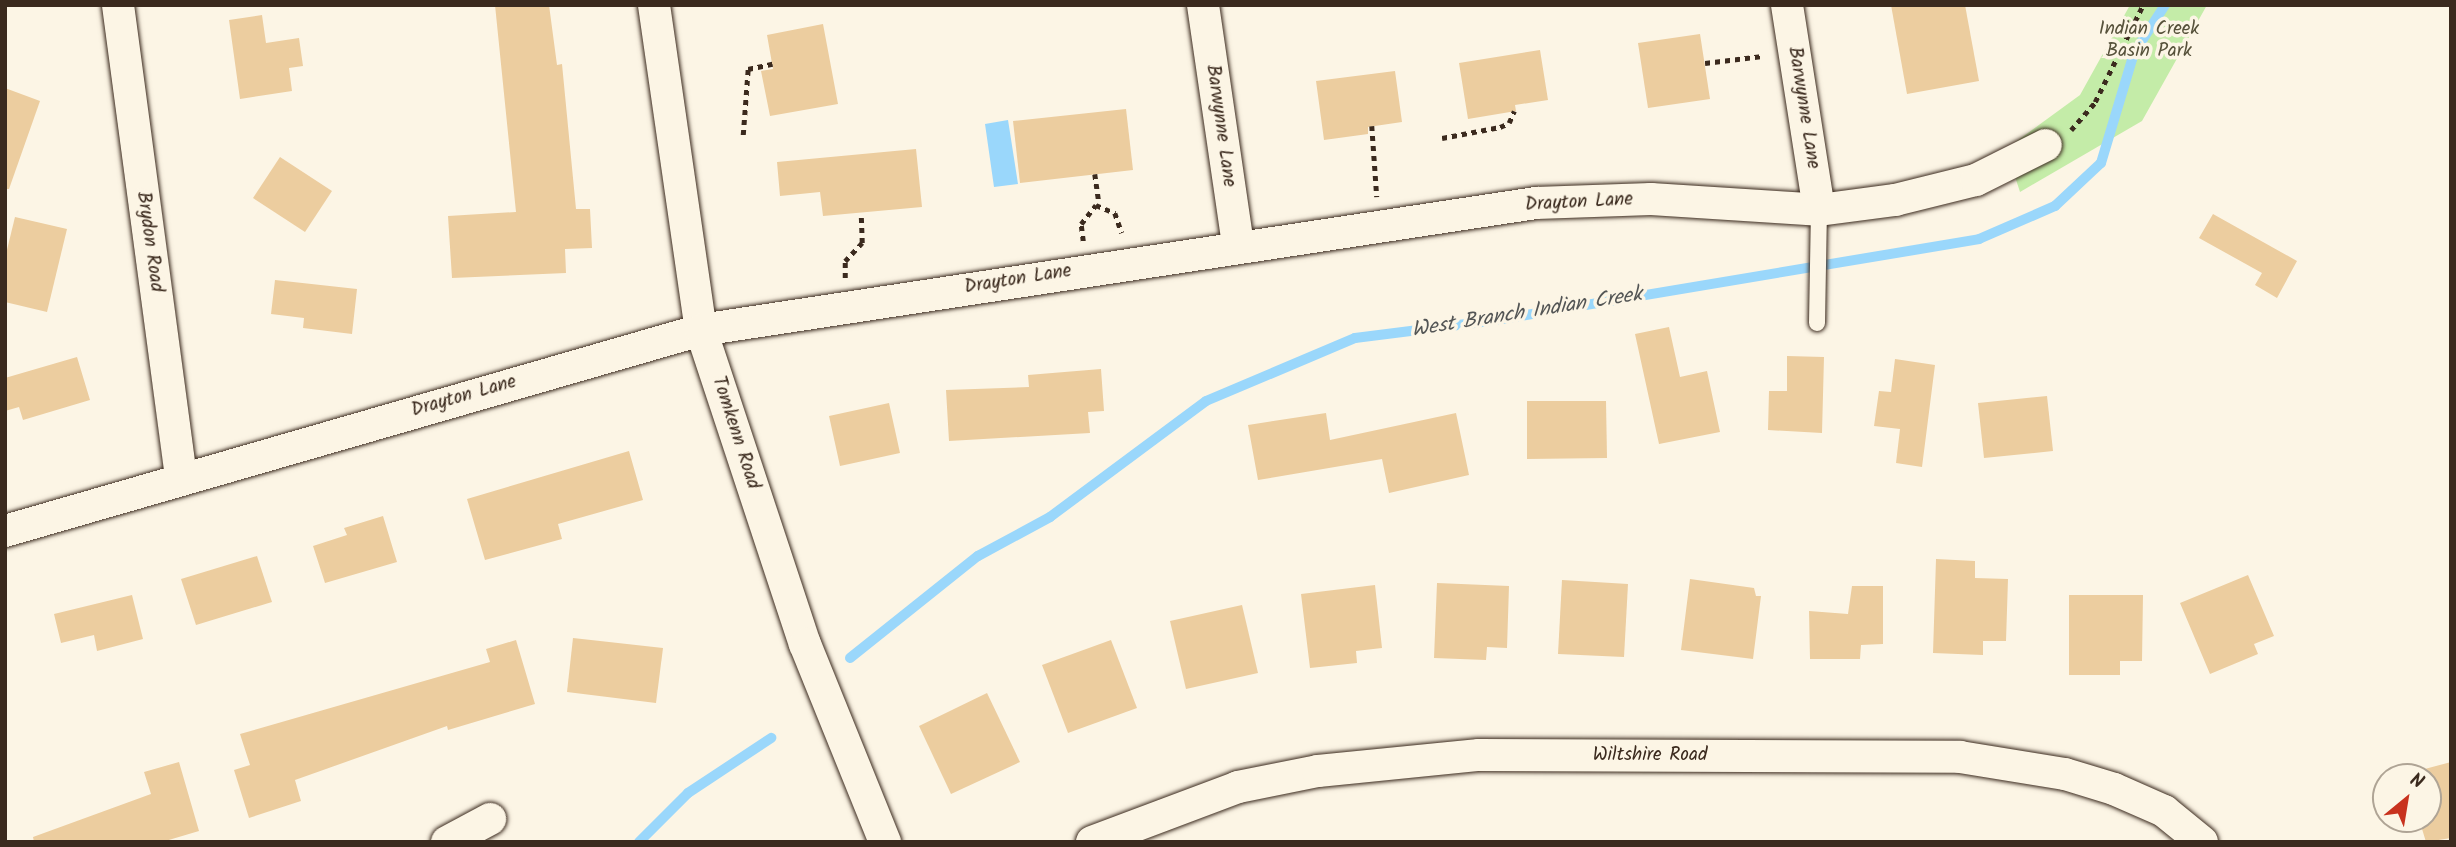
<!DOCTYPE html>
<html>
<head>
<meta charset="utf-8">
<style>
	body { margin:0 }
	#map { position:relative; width:2456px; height:847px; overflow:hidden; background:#fcf5e5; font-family:Kalam,sans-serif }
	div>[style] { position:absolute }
	.green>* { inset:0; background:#c4eca8 }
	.water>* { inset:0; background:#9ad7fb }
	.stream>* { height:10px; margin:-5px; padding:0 5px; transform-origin:5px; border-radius:5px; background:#9ad7fb }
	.building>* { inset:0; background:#eccd9f }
	.path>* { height:4.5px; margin-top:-2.25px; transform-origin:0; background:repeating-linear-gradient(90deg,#3b2a1e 0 5px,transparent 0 10px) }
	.roads { filter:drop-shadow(0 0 2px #3b2a1e) drop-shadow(0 0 2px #3b2a1e) }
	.service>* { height:16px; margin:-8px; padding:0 8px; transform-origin:8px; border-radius:8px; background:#fcf5e5 }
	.minor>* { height:32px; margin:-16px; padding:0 16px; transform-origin:16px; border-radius:16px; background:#fcf5e5 }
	span { translate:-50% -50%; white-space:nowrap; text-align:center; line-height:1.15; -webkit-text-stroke:7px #fcf5e5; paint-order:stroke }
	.park-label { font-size:19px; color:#56513a }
	.street-label { font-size:19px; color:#3b2a1e }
	.water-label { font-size:21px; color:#535555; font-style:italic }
	.frame { position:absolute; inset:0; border:7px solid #3b2a1e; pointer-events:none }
	.north { position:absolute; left:2372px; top:763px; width:70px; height:70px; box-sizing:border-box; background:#fcf5e5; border:2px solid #afa495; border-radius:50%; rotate:30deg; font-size:19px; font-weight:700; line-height:28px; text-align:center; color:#3b2a1e }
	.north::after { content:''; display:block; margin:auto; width:24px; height:32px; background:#c8321e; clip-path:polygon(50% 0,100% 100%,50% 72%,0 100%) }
</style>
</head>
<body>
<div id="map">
	<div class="green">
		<div style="clip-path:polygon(2130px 5px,2207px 5px,2142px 121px,2020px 192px,2006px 149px,2080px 95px)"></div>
	</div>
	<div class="water">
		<div style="clip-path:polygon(1008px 120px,1018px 184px,994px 187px,985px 124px)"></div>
	</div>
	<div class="stream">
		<div style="left:850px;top:658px;width:164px;rotate:-38.6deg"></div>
		<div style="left:978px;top:556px;width:82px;rotate:-28.4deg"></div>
		<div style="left:1050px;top:517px;width:194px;rotate:-36.6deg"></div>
		<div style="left:1206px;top:401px;width:162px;rotate:-22.9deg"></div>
		<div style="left:1355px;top:338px;width:136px;rotate:-7.2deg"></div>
		<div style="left:1490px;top:321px;width:496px;rotate:-9.5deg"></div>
		<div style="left:1979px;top:239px;width:83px;rotate:-23.5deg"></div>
		<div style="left:2055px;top:206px;width:63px;rotate:-43.1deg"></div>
		<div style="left:2101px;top:163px;width:115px;rotate:-73.3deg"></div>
		<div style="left:2134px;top:53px;width:57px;rotate:-57.1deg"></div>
		<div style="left:639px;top:842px;width:69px;rotate:-45deg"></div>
		<div style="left:688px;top:793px;width:100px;rotate:-33.5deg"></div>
	</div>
	<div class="building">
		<div style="clip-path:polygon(495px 5px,549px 5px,557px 65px,562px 64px,576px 209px,590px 209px,592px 248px,565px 249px,566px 273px,452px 278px,448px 216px,516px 212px)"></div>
		<div style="clip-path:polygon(1891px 5px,1965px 5px,1979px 81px,1907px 94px)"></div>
		<div style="clip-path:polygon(262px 15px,266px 43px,299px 38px,303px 66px,289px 68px,292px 91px,240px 99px,229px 20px)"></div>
		<div style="clip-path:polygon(823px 24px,838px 104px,770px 116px,761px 71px,773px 69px,767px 35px)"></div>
		<div style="clip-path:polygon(1700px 34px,1710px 99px,1648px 108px,1638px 43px)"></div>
		<div style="clip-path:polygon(1540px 50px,1548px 100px,1515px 105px,1516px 111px,1468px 119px,1459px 63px)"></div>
		<div style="clip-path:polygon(1395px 71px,1402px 122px,1368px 127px,1368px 134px,1324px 140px,1316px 81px)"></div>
		<div style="clip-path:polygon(5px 88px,40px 101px,9px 189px,5px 189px)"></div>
		<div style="clip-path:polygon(1126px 109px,1133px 170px,1020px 183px,1013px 121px)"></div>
		<div style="clip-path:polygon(916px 149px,922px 207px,823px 216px,820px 192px,780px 196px,777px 162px)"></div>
		<div style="clip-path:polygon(280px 157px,332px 191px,305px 232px,253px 198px)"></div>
		<div style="clip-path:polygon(2213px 214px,2297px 261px,2277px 298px,2255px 285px,2262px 273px,2199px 238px)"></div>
		<div style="clip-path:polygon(15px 217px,67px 229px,47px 312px,5px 302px,5px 258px)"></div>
		<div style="clip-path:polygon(275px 280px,357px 289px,352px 334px,303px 328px,304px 318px,271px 314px)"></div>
		<div style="clip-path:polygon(1669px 327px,1680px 377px,1707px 371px,1720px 432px,1659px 444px,1635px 334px)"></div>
		<div style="clip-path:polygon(1787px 356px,1824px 357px,1822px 433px,1768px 430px,1769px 391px,1787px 391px)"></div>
		<div style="clip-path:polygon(77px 357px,90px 400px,23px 420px,19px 407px,5px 411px,5px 378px)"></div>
		<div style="clip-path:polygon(1895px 359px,1935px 365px,1922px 467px,1896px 463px,1900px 429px,1874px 426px,1879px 391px,1891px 392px)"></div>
		<div style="clip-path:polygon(1101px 369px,1104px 411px,1088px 412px,1090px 433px,949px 441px,946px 390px,1029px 387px,1028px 375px)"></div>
		<div style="clip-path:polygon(2047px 396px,2053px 451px,1984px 458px,1978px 403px)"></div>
		<div style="clip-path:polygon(1527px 401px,1606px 401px,1607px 458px,1527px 459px)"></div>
		<div style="clip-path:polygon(889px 403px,900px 453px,840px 466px,829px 416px)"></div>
		<div style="clip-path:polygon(1326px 413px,1330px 440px,1456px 413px,1469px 475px,1389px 493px,1382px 459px,1258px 480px,1248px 425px)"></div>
		<div style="clip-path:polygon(629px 451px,643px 500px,558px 524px,562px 539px,485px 560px,467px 499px)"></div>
		<div style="clip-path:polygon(383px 516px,397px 562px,325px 583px,313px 546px,347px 535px,344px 528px)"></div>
		<div style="clip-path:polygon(257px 556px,272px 602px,196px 625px,181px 579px)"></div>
		<div style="clip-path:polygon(1936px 559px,1975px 561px,1975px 578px,2008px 579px,2006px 641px,1983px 641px,1983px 655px,1933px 653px)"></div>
		<div style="clip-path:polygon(2248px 575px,2274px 636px,2254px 644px,2258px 654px,2210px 674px,2180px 603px)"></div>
		<div style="clip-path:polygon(1690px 579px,1754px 588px,1756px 596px,1761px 596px,1753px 659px,1681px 650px)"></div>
		<div style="clip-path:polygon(1562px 580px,1628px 584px,1624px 657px,1558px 654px)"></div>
		<div style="clip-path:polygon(1437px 583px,1509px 586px,1507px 648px,1487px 647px,1486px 660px,1434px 658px)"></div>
		<div style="clip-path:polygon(1375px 585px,1382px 648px,1356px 651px,1357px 663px,1310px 668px,1301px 594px)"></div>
		<div style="clip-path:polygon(1852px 586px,1883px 586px,1883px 644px,1861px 645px,1860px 659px,1810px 659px,1809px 611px,1848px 614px)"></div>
		<div style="clip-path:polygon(132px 595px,143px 639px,97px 651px,94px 635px,61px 643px,54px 614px)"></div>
		<div style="clip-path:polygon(2069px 595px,2143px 595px,2142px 661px,2120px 661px,2120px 675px,2069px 675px)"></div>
		<div style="clip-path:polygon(1242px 605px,1258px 673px,1186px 689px,1170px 621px)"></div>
		<div style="clip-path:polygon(573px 638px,663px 648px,656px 703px,567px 692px)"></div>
		<div style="clip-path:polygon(516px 640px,535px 704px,448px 730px,447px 726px,295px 780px,301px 801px,249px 818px,234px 770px,250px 765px,240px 734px,490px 662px,486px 649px)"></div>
		<div style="clip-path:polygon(1111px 640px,1137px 708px,1068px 733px,1042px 665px)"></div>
		<div style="clip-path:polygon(987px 693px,1020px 762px,951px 794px,919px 726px)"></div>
		<div style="clip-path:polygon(179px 762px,199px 831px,162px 842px,34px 842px,33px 837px,151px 794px,144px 772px)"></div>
		<div style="clip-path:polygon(2451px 762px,2451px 838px,2426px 842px,2419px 819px,2428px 819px,2428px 777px,2406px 774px)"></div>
	</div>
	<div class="path">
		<div style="left:1705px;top:63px;width:58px;rotate:-6.9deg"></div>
		<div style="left:1372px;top:126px;width:71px;rotate:86deg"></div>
		<div style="left:2071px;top:130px;width:37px;rotate:-49deg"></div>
		<div style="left:2095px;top:102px;width:108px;rotate:-63.7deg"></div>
		<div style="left:743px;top:135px;width:66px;rotate:-85.7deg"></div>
		<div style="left:748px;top:69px;width:25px;rotate:-12deg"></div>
		<div style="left:1442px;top:138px;width:59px;rotate:-10.7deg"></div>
		<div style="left:1500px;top:127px;width:10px;rotate:-24deg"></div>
		<div style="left:1509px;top:123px;width:13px;rotate:-67deg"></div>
		<div style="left:1095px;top:174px;width:30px;rotate:82deg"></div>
		<div style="left:1083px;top:241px;width:17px;rotate:-97deg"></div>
		<div style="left:1081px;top:224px;width:24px;rotate:-52deg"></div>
		<div style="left:1096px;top:205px;width:21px;rotate:23deg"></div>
		<div style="left:1115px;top:213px;width:21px;rotate:71deg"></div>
		<div style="left:845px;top:278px;width:17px;rotate:-90deg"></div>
		<div style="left:845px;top:261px;width:25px;rotate:-47deg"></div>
		<div style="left:862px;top:243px;width:30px;rotate:-92deg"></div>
	</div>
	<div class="roads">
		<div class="service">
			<div style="left:1817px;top:323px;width:113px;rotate:-89deg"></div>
		</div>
		<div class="minor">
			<div style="left:118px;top:5px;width:477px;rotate:82.4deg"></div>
			<div style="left:654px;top:5px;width:328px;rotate:81.8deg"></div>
			<div style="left:701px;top:330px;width:331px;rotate:71.7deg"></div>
			<div style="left:805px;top:644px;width:214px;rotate:68deg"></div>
			<div style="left:1203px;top:5px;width:244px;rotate:81.7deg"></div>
			<div style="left:1787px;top:5px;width:207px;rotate:81.1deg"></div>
			<div style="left:5px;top:531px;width:724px;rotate:-16.11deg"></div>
			<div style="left:701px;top:330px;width:845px;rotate:-8.65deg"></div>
			<div style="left:1536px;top:203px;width:115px;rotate:-2deg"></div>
			<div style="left:1651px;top:199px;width:168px;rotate:3.7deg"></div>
			<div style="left:1819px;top:210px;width:77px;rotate:-7.5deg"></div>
			<div style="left:1895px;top:200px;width:83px;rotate:-13.9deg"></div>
			<div style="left:1976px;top:180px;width:78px;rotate:-26.6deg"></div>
			<div style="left:447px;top:842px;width:49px;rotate:-28.1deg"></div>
			<div style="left:1092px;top:842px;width:156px;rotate:-20.6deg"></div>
			<div style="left:1238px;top:787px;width:82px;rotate:-11.3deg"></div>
			<div style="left:1318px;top:771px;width:162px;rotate:-5.7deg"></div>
			<div style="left:1479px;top:755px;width:481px;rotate:0.2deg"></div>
			<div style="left:1960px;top:757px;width:106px;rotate:9.2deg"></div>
			<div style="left:2065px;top:774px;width:51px;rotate:17deg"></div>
			<div style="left:2114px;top:789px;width:55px;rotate:23.7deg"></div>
			<div style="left:2164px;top:811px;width:49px;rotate:39.2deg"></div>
		</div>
	</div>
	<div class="park-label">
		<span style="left:2149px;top:41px">Indian Creek<br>Basin Park</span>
	</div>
	<div class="street-label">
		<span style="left:1803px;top:108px;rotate:81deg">Barwynne Lane</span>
		<span style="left:1220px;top:126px;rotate:82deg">Barwynne Lane</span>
		<span style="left:1579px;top:203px;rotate:-3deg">Drayton Lane</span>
		<span style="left:149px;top:242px;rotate:82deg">Brydon Road</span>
		<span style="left:1018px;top:280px;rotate:-9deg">Drayton Lane</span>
		<span style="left:464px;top:397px;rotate:-16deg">Drayton Lane</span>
		<span style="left:735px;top:433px;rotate:72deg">Tomkenn Road</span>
		<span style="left:1650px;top:756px">Wiltshire Road</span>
	</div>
	<div class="water-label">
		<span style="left:1527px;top:313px;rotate:-9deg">West Branch Indian Creek</span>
	</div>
	<div class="frame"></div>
	<div class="north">N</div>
</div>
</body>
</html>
